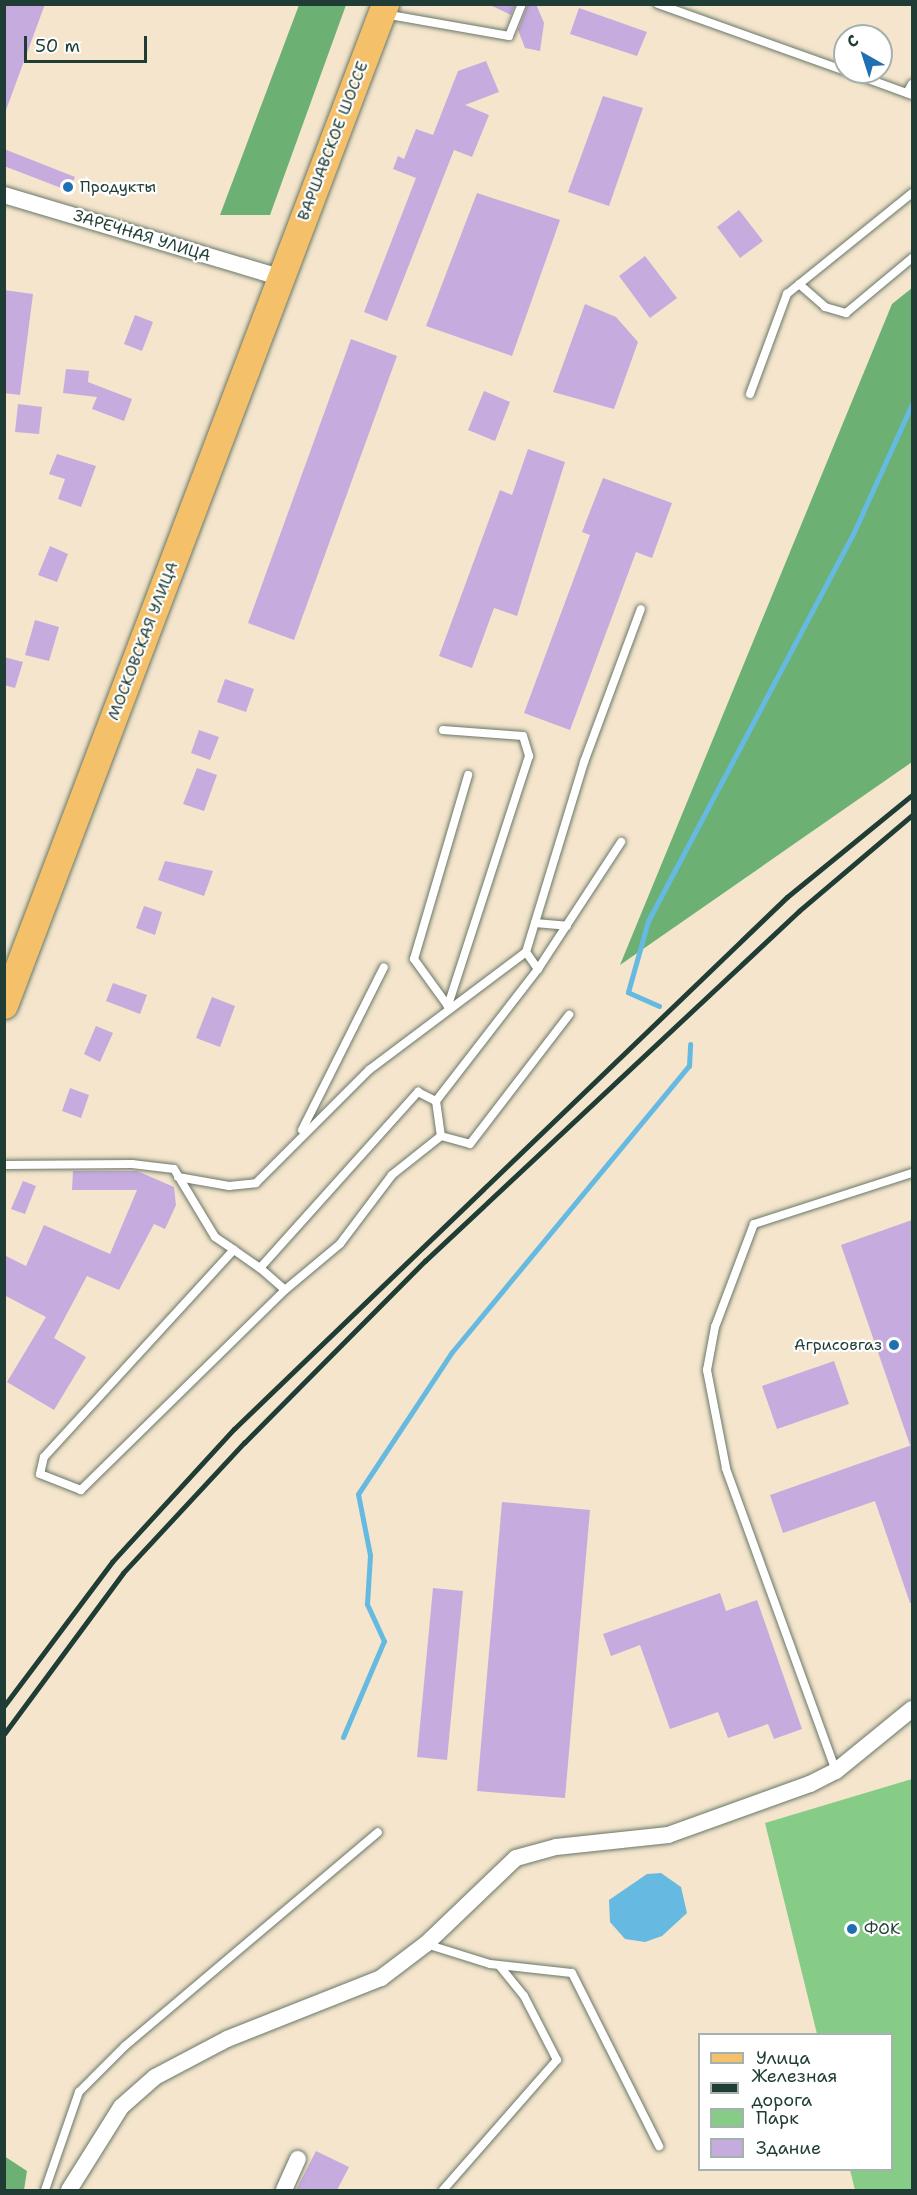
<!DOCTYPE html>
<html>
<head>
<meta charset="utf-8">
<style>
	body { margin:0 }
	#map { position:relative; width:917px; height:2195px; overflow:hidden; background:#f4e5cc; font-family:"Shantell Sans",sans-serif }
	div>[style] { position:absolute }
	.green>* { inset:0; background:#86cc87 }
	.forest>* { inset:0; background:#6cb074 }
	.water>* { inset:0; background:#66bae2 }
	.stream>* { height:5px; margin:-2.5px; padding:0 2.5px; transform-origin:2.5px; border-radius:2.5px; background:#66bae2 }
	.building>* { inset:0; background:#c6abde }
	.roads { filter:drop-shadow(0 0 2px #6a7869) drop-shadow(0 0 2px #6a7869) }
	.lane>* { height:8px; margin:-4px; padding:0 4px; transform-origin:4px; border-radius:4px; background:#fff }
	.street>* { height:16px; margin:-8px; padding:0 8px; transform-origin:8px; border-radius:8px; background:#fff }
	.primary>* { height:27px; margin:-13.5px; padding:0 13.5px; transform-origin:13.5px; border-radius:13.5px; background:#f4c16a }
	.rail>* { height:4.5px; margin:-2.25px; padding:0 2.25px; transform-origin:2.25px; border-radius:2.25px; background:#1f3d34 }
	.dots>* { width:16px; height:16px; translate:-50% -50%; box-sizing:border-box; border:3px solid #fff; border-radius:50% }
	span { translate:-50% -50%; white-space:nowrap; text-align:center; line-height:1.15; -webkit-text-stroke:4.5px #fff; paint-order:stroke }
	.street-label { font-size:16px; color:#1f3d34 }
	.poi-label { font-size:16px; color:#1f3d34 }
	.left { translate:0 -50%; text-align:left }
	.right { translate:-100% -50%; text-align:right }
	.frame { position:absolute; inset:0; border:6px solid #1f3d34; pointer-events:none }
	.legend { position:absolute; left:698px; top:2033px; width:195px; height:138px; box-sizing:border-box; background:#fff; border:2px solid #a5b1ae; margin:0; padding:8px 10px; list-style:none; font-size:18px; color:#1f3d34 }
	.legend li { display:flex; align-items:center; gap:12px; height:30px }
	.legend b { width:30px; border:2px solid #a5b1ae }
	.north { position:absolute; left:833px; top:24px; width:60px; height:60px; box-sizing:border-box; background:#fff; border:2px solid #a5b1ae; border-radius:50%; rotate:321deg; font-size:16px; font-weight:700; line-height:24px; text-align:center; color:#1f3d34 }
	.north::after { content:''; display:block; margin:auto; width:21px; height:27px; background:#1f6fb2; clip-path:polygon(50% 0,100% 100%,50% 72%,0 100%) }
	.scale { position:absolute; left:24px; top:36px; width:123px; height:27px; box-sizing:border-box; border:3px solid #1f3d34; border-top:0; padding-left:8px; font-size:18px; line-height:21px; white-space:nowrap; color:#1f3d34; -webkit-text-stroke:4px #fff; paint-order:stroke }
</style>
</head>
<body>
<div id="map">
	<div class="green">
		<div style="clip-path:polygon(912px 1779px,912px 2190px,855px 2190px,850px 2170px,892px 2170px,892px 2034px,817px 2034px,765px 1823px)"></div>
	</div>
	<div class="forest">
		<div style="clip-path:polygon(299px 5px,346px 5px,270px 215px,220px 215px)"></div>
		<div style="clip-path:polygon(912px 288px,912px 762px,620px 965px,892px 304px)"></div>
		<div style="clip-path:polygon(4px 2156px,27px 2171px,24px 2190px,5px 2190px)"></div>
	</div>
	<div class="water">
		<div style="clip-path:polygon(661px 1873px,681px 1887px,687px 1913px,662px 1936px,645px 1942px,625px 1939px,610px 1922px,609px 1900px,647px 1874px)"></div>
	</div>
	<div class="stream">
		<div style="left:659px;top:1006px;width:34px;rotate:-156deg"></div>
		<div style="left:628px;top:992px;width:74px;rotate:-74.3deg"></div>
		<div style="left:648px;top:921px;width:438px;rotate:-62.1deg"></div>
		<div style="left:853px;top:534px;width:143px;rotate:-65.6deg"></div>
		<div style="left:343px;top:1737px;width:104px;rotate:-66.9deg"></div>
		<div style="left:384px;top:1641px;width:41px;rotate:-114.7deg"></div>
		<div style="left:367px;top:1604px;width:49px;rotate:-86.5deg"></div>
		<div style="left:370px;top:1555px;width:62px;rotate:-101.1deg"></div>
		<div style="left:358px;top:1494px;width:170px;rotate:-56.5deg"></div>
		<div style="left:452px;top:1352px;width:371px;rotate:-50.4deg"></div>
		<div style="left:689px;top:1066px;width:22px;rotate:-87deg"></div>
	</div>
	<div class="building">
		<div style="clip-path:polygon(4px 4px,45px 4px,6px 110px,4px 110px)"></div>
		<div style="clip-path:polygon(488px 4px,515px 4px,511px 15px)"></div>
		<div style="clip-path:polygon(528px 4px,536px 4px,544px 23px,540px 51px,525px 48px,518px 30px)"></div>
		<div style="clip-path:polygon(579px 8px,647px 32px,637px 56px,570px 34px)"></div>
		<div style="clip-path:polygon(486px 61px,499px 92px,465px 105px,489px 115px,472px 157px,454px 150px,387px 321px,364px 312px,416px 178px,393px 169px,398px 156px,404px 159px,416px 129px,433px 135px,458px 71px)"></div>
		<div style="clip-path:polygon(603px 96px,643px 108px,609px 206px,568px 192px)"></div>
		<div style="clip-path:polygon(4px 149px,75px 177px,69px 191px,4px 166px)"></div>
		<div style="clip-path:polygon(477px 193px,560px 220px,512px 356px,426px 326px)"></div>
		<div style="clip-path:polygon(739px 210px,763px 241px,740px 258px,717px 227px)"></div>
		<div style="clip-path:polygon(645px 256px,677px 298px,650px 318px,619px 276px)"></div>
		<div style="clip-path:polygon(4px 290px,33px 294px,20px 395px,4px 393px)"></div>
		<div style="clip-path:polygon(585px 304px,616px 317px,638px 342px,614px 409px,553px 392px)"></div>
		<div style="clip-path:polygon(135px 315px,153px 322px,142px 351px,124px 344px)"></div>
		<div style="clip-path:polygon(351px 339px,397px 356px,294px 640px,248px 623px)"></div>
		<div style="clip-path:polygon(66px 369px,89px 371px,88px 382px,132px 399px,124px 421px,92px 409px,97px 397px,63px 393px)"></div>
		<div style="clip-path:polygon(484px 391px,510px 402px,495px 441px,468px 430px)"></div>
		<div style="clip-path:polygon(18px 404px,42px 407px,39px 434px,15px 432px)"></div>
		<div style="clip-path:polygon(528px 449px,565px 462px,517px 616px,494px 608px,472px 668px,439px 656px,500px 490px,512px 495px)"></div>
		<div style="clip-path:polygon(57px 454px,96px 466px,81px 507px,58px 499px,65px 479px,49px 474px)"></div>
		<div style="clip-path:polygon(603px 478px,672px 503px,652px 558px,636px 552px,570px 730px,524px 713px,590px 535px,582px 532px)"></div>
		<div style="clip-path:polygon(50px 546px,68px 554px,57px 582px,38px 575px)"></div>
		<div style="clip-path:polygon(35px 620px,59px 627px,49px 661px,25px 655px)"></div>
		<div style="clip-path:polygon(4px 657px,23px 662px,15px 688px,4px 685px)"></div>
		<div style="clip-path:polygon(225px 679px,254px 689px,246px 712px,217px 702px)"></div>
		<div style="clip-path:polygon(199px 730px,219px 737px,210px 760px,191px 753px)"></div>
		<div style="clip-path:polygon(197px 768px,217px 775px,204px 811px,183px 804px)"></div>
		<div style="clip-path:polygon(165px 861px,213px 871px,204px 896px,158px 880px)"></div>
		<div style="clip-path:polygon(144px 906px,162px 912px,155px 935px,136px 928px)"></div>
		<div style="clip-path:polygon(113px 983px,147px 995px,140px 1014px,106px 1001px)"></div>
		<div style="clip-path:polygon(212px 997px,235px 1006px,220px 1047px,196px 1038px)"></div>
		<div style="clip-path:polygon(96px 1026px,113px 1033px,100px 1062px,84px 1054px)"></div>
		<div style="clip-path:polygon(70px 1088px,89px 1095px,81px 1118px,62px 1111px)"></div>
		<div style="clip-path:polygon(73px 1171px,137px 1171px,174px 1187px,176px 1205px,165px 1229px,154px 1224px,119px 1290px,87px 1276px,54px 1338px,86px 1357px,54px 1410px,7px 1382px,46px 1317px,4px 1295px,4px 1255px,26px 1266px,44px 1225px,110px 1254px,137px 1190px,72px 1190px)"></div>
		<div style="clip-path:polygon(23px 1181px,36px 1186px,25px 1214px,11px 1209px)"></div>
		<div style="clip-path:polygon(912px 1220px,912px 1445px,910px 1445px,841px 1245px)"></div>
		<div style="clip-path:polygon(834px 1361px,849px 1404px,777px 1429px,762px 1386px)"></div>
		<div style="clip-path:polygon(912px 1445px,912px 1603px,910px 1603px,875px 1501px,783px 1533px,770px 1495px)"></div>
		<div style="clip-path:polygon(502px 1502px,590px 1510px,565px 1798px,477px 1791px)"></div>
		<div style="clip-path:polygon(433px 1588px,463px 1591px,447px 1760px,417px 1757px)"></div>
		<div style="clip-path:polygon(720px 1593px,726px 1611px,757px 1600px,802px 1729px,774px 1739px,768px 1724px,728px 1738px,718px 1712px,670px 1729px,640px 1645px,611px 1656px,603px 1634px)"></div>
		<div style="clip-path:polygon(316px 2151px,349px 2167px,337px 2190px,296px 2190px)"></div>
	</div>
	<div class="roads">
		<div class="lane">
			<div style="left:658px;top:4px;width:199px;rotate:19.7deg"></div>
			<div style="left:384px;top:14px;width:127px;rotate:10deg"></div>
			<div style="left:509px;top:36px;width:35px;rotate:-68deg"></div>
			<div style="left:849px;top:72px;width:67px;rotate:20.1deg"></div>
			<div style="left:907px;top:93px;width:10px;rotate:-61deg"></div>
			<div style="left:799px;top:284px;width:35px;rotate:41deg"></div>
			<div style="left:825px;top:307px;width:22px;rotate:16deg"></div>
			<div style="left:846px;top:313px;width:86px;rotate:-39.8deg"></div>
			<div style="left:750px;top:394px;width:107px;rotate:-69.7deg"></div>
			<div style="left:787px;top:294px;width:161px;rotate:-38.9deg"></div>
			<div style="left:443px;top:730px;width:80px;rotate:4.3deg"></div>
			<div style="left:523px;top:736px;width:21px;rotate:73deg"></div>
			<div style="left:529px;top:756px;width:263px;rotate:108deg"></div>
			<div style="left:448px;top:1006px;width:58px;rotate:-125.9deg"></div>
			<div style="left:414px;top:959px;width:192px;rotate:-73.6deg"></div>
			<div style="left:535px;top:923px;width:32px;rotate:5deg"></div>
			<div style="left:526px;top:952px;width:21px;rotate:55deg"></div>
			<div style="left:436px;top:1101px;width:167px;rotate:-52.3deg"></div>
			<div style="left:538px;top:969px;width:152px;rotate:-56.8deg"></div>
			<div style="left:302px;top:1130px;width:182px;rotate:-63.3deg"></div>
			<div style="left:441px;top:1136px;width:30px;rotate:15deg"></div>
			<div style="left:470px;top:1144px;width:163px;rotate:-52.5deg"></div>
			<div style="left:4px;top:1165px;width:128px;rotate:-0.4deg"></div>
			<div style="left:132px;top:1164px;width:42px;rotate:6.8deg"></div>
			<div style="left:174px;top:1169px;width:79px;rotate:58.9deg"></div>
			<div style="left:215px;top:1237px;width:23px;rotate:34deg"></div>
			<div style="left:234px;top:1250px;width:32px;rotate:35deg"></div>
			<div style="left:260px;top:1268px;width:33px;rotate:41deg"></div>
			<div style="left:285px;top:1290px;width:286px;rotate:135.6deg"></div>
			<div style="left:81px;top:1490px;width:44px;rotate:-158.7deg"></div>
			<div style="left:40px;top:1474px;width:17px;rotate:-77deg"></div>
			<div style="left:44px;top:1457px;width:281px;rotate:-47.5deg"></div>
			<div style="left:178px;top:1177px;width:52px;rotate:10deg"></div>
			<div style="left:229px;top:1186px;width:27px;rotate:-6deg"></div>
			<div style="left:256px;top:1183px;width:160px;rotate:-45deg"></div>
			<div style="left:369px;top:1070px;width:196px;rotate:-36.9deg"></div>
			<div style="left:526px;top:952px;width:199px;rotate:-73deg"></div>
			<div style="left:584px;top:762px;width:163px;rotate:-69.6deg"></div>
			<div style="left:260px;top:1268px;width:237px;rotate:-48.1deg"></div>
			<div style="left:418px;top:1092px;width:20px;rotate:27deg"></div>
			<div style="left:436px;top:1101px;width:35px;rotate:82deg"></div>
			<div style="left:441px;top:1136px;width:63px;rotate:141.5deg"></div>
			<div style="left:392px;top:1175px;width:86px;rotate:127deg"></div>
			<div style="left:340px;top:1244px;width:72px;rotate:140.1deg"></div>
			<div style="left:836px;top:1771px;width:322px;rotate:-110deg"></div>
			<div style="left:726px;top:1468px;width:100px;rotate:-101deg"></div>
			<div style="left:707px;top:1370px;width:44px;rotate:-79.5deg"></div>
			<div style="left:715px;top:1327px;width:110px;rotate:-69.3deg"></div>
			<div style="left:754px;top:1224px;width:166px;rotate:-17.9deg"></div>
			<div style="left:426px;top:1944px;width:67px;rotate:17.4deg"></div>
			<div style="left:490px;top:1964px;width:82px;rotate:6.3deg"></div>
			<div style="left:572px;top:1973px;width:194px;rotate:63.3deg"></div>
			<div style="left:45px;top:2190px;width:104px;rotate:-70.9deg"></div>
			<div style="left:79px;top:2092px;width:65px;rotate:-45deg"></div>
			<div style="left:125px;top:2046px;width:331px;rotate:-40.2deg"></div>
			<div style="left:443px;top:2190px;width:173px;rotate:-48.8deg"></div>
			<div style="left:557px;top:2060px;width:72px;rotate:-117.3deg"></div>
			<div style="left:524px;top:1996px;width:38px;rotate:-129deg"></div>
		</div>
		<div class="street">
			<div style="left:4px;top:195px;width:287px;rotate:16.6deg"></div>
			<div style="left:69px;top:2190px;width:98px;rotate:-57.9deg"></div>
			<div style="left:121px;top:2107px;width:45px;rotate:-41.4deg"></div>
			<div style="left:155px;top:2077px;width:81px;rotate:-27.8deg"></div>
			<div style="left:227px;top:2039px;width:166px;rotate:-21.6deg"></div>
			<div style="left:381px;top:1978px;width:56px;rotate:-37.1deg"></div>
			<div style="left:426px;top:1944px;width:124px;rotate:-43.7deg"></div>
			<div style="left:516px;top:1858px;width:41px;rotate:-15.4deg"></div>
			<div style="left:556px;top:1847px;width:113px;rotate:-6.1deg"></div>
			<div style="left:668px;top:1835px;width:151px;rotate:-19.8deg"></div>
			<div style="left:810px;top:1784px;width:29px;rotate:-27deg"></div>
			<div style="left:836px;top:1771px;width:98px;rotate:-39.2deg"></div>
			<div style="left:284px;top:2190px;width:34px;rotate:-66deg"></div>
		</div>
		<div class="primary">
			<div style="left:4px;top:1005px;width:1071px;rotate:-69.16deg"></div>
		</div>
	</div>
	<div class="rail">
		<div style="left:4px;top:1706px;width:180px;rotate:-53.1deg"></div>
		<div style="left:112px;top:1562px;width:180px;rotate:-47.5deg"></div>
		<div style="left:234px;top:1429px;width:767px;rotate:-43.89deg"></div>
		<div style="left:787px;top:897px;width:161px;rotate:-39.2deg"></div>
		<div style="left:4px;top:1734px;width:200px;rotate:-53.5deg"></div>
		<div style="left:123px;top:1573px;width:178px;rotate:-47.1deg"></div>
		<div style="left:244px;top:1443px;width:257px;rotate:-45.2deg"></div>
		<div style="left:425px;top:1261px;width:512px;rotate:-43.1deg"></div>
		<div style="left:799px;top:911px;width:148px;rotate:-40.3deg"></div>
	</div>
	<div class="dots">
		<div style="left:68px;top:187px;background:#1f6fb2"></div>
		<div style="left:894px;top:1345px;background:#1f6fb2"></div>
		<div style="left:852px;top:1929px;background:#1f6fb2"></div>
	</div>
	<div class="street-label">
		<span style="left:333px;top:141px;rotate:-69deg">ВАРШАВСКОЕ ШОССЕ</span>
		<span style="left:142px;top:236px;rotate:17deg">ЗАРЕЧНАЯ УЛИЦА</span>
		<span style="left:143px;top:641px;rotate:-69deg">МОСКОВСКАЯ УЛИЦА</span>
	</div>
	<div class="poi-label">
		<span class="left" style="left:80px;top:187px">Продукты</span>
		<span class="right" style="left:882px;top:1345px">Агрисовгаз</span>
		<span class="left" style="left:864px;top:1929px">ФОК</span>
	</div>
	<div class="frame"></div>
	<ul class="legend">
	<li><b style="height:8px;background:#f4c16a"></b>Улица</li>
	<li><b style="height:8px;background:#1f3d34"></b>Железная дорога</li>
	<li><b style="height:16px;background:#86cc87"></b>Парк</li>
	<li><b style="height:16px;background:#c6abde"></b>Здание</li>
	</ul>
	<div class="north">С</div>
	<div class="scale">50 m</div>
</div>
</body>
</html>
